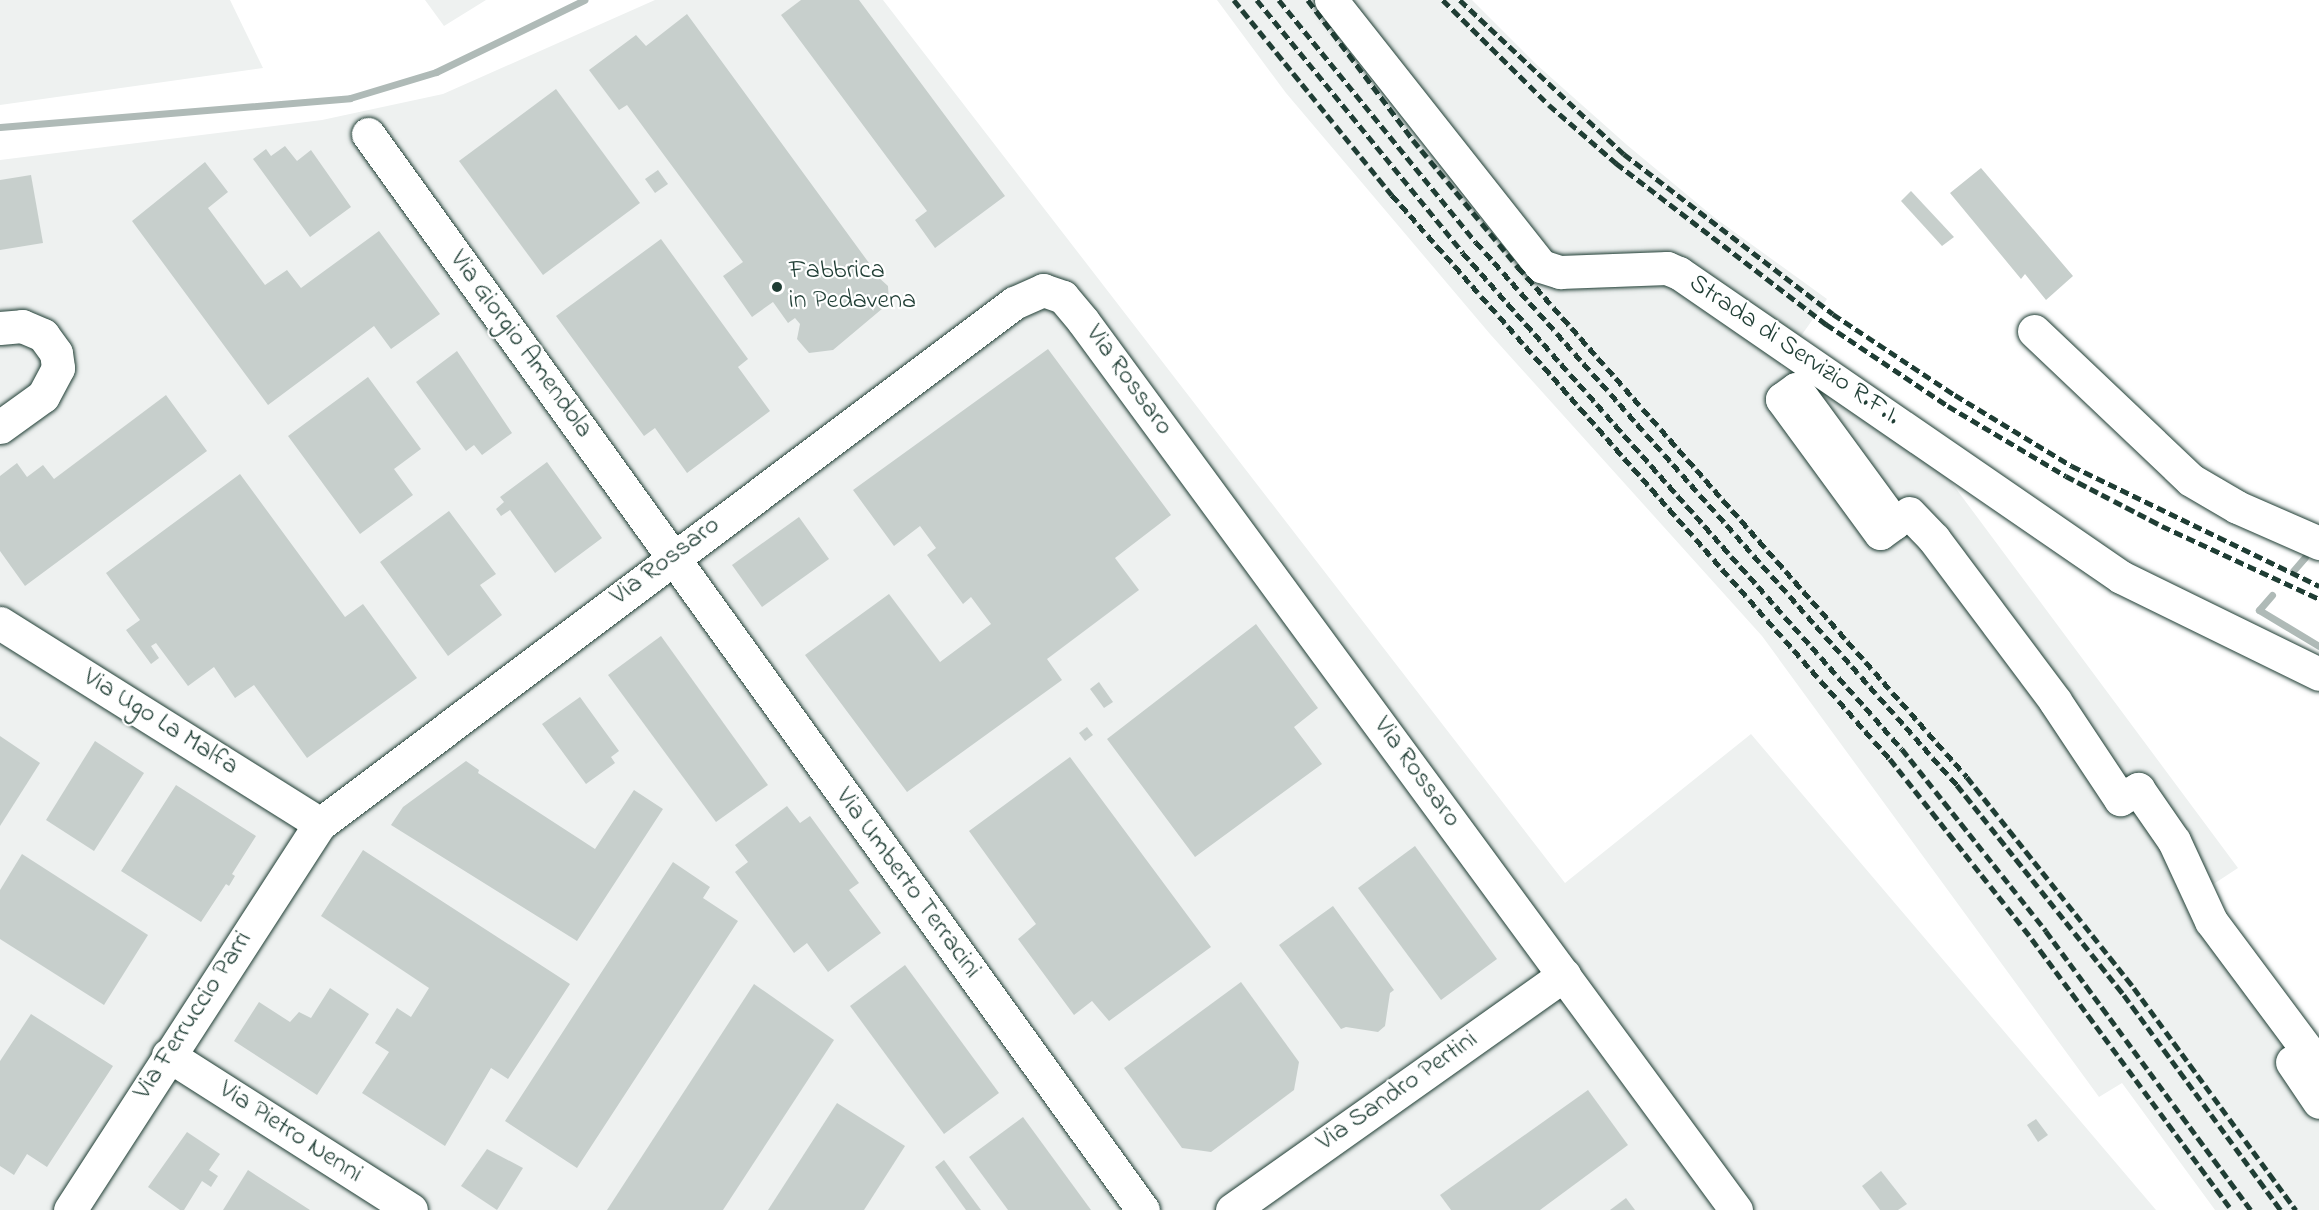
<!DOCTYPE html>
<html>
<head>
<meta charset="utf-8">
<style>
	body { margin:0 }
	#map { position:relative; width:2319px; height:1210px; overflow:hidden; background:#fff; font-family:"Indie Flower",sans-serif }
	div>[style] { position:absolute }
	.built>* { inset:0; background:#eef1f0 }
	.stream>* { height:7px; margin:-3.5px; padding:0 3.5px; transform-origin:3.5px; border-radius:3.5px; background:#afbab7 }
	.building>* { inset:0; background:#c7cfcc }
	.roads { filter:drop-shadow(0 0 2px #1f3d34) drop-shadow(0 0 2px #1f3d34) }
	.minor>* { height:33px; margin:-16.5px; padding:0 16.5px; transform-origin:16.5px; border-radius:16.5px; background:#fff }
	.rail>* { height:4.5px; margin-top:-2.25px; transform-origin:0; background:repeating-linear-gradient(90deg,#1f3d34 0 9px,transparent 0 13.5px) }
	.dots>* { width:16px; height:16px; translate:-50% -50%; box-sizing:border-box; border:3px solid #fff; border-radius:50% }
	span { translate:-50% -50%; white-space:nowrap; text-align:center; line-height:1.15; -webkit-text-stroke:4.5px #fff; paint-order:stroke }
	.poi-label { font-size:26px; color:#1f3d34 }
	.left { translate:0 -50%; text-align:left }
	.street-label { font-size:26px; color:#1f3d34 }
</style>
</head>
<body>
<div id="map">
	<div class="built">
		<div style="clip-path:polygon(0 0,230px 0,263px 68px,0 105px)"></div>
		<div style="clip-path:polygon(425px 0,486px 0,444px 26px)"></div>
		<div style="clip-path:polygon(655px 0,883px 0,1565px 883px,1751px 734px,2156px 1210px,0 1210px,0 160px,322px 120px,443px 94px)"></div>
		<div style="clip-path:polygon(1217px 0,1472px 0,1537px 65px,1627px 145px,1715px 218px,1827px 299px,1780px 366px,1934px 459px,2238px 868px,2206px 889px,2319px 1041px,2319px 1210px,2215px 1210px,2122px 1083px,2099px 1097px,1762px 636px,1490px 334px,1286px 93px)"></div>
	</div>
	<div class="stream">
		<div style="left:0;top:127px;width:351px;rotate:-4.7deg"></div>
		<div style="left:350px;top:98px;width:90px;rotate:-16.8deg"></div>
		<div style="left:436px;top:72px;width:165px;rotate:-25.9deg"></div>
		<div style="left:2293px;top:571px;width:18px;rotate:-49deg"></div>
		<div style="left:2272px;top:595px;width:20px;rotate:131deg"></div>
		<div style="left:2259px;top:610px;width:70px;rotate:31deg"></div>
	</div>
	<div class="building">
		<div style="clip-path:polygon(801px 0,859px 0,1005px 196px,935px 248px,915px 220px,927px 211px,781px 15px)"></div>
		<div style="clip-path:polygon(687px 14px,869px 263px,860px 270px,866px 278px,877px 276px,888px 286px,889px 303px,833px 350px,809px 353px,797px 339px,800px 324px,795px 318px,788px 323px,773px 302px,752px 317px,723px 276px,743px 262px,627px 105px,619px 110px,589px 70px,636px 35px,646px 46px)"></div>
		<div style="clip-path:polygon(556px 89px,640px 203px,543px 275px,459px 161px)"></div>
		<div style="clip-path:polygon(285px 146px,297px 161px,311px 150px,351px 207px,310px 237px,253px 159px,266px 149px,271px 156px)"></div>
		<div style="clip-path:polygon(205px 162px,228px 192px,208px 208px,265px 285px,287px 270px,301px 288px,379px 231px,440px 314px,391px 349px,374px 326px,268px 405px,132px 221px)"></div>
		<div style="clip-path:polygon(1981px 168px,2073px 276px,2046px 300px,2025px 274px,2021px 279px,1950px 193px)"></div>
		<div style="clip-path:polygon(658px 170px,668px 184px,655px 193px,645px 179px)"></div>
		<div style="clip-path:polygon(31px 175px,43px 243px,0 250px,0 180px)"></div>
		<div style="clip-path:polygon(1911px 191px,1954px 237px,1942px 246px,1901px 201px)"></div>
		<div style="clip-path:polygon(661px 239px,748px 359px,738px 367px,770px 411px,687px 473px,655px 428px,644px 436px,556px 316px)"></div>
		<div style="clip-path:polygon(1048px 349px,1171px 515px,1115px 558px,1139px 590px,1047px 659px,1062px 680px,907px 792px,805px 655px,889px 594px,940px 662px,991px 624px,971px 597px,963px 604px,927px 555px,936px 548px,920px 526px,894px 546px,853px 490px)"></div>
		<div style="clip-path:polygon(457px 351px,512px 433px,482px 455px,474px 445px,466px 451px,416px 382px)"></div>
		<div style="clip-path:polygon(368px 377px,421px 449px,394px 469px,413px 495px,360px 534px,288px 436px)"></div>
		<div style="clip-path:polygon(166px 395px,207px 451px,25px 586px,0 551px,0 476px,17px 463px,27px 477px,43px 465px,54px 479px)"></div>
		<div style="clip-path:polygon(547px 462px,602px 538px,555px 573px,510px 510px,501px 516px,496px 509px,504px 502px,500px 497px)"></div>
		<div style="clip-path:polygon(240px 474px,345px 617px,363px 604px,417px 678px,307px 758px,254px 685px,235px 698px,214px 667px,188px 686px,156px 643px,151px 646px,159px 658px,151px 664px,126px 630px,140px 620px,106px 573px)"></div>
		<div style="clip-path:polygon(449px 511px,496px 574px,480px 585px,502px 615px,448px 656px,380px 562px)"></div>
		<div style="clip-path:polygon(799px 517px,829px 559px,762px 607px,732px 565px)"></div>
		<div style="clip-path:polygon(1256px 624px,1318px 708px,1294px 727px,1322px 764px,1195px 857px,1107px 739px)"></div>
		<div style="clip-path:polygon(661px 636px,768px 785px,716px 822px,608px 675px)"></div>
		<div style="clip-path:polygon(1099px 682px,1113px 702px,1104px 708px,1090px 689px)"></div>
		<div style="clip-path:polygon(580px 697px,619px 751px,611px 757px,615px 763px,586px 784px,542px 724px)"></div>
		<div style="clip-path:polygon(1087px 727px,1093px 735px,1085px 741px,1079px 733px)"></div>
		<div style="clip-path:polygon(0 736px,40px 763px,0 826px)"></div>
		<div style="clip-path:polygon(95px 741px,144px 773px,94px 851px,46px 820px)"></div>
		<div style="clip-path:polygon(1070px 757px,1211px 947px,1109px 1021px,1092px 1001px,1074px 1015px,1018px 939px,1036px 924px,969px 831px)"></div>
		<div style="clip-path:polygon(466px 761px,479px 770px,478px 773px,595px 849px,634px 790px,663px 809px,577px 941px,391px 825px,403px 807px)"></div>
		<div style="clip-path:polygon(176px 785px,256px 836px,232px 874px,235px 876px,229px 886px,226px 884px,201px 922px,121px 871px)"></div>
		<div style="clip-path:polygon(787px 806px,800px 823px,810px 816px,859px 883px,849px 890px,881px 933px,828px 972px,807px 943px,794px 953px,735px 872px,748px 862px,735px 845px)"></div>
		<div style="clip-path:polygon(1415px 846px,1497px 959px,1441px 1000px,1358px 888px)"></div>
		<div style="clip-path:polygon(363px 850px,570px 984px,508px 1079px,491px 1068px,445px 1146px,362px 1093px,389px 1052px,375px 1043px,397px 1008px,411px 1017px,429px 988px,321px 916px)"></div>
		<div style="clip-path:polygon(22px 854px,148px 935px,104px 1005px,0 939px,0 890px)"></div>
		<div style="clip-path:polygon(673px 862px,710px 887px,703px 898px,738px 921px,577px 1168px,505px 1121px)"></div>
		<div style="clip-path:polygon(1333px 906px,1394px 990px,1390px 993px,1385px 1026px,1378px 1032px,1346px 1027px,1341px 1029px,1279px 945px)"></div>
		<div style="clip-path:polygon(905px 965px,999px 1093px,944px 1134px,850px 1006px)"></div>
		<div style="clip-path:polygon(1241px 982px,1299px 1062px,1294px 1090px,1211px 1152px,1182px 1148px,1124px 1068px)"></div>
		<div style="clip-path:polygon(754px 984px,834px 1040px,723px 1210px,607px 1210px)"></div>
		<div style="clip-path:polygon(330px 988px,369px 1014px,317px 1095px,234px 1041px,259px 1002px,290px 1022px,299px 1012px,311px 1018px)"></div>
		<div style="clip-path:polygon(31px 1014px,113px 1066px,47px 1167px,27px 1154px,14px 1175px,0 1166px,0 1061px)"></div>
		<div style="clip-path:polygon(1588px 1090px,1628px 1145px,1540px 1210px,1451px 1210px,1440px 1195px)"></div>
		<div style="clip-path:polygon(837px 1103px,905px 1146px,864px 1210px,768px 1210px)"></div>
		<div style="clip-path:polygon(1023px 1117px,1091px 1210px,1008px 1210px,969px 1157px)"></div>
		<div style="clip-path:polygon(2036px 1119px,2048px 1135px,2038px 1142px,2027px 1125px)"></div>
		<div style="clip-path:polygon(187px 1132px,220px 1154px,209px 1170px,218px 1176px,211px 1187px,202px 1181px,184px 1210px,180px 1210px,148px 1187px)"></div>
		<div style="clip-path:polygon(487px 1149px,523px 1168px,497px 1210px,461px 1186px)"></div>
		<div style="clip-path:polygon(944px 1160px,981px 1210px,966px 1210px,935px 1167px)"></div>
		<div style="clip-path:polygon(248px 1170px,296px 1201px,310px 1210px,223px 1210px)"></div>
		<div style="clip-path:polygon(1881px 1171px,1907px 1204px,1898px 1210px,1880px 1210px,1862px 1186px)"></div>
		<div style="clip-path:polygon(1626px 1198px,1635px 1210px,1610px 1210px)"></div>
	</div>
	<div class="roads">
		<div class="minor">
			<div style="left:1331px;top:0;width:339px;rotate:51.7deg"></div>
			<div style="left:1541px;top:266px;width:20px;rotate:18deg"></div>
			<div style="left:1560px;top:272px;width:107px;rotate:-2.1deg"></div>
			<div style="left:1667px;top:268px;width:13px;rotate:23deg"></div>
			<div style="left:1679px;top:273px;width:536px;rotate:34.52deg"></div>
			<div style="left:2121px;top:577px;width:220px;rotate:26.1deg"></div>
			<div style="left:368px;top:134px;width:1326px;rotate:54.24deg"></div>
			<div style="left:0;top:328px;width:22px;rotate:-5deg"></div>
			<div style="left:22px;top:326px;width:23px;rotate:23deg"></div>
			<div style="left:43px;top:335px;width:22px;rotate:54deg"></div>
			<div style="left:56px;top:353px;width:15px;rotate:82deg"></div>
			<div style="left:58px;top:368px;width:32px;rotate:118deg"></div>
			<div style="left:43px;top:396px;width:53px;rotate:144.2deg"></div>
			<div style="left:2034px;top:331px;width:216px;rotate:43.5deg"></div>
			<div style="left:2191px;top:480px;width:53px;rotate:30.4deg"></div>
			<div style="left:2237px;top:507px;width:90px;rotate:23.7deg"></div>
			<div style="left:1796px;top:389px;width:166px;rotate:53.8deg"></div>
			<div style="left:1894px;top:523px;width:17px;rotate:144deg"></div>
			<div style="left:1880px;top:533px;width:166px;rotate:-126.2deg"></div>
			<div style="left:1782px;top:399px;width:17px;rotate:-36deg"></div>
			<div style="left:1909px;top:513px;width:36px;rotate:46deg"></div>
			<div style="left:1934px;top:539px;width:202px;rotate:53.2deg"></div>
			<div style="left:2055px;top:701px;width:118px;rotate:56.4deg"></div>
			<div style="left:2120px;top:799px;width:21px;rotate:-29deg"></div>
			<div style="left:2138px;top:789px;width:63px;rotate:55.3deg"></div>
			<div style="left:2174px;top:841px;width:88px;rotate:65.2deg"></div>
			<div style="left:2211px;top:921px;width:181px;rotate:53.3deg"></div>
			<div style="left:0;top:623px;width:378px;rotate:32.1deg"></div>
			<div style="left:168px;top:1055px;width:288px;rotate:32.5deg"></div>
			<div style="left:2292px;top:1062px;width:48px;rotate:56deg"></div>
			<div style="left:70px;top:1210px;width:460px;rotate:-57.1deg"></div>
			<div style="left:320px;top:824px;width:868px;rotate:-36.9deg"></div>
			<div style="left:1014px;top:303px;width:32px;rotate:-24deg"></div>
			<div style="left:1043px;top:290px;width:21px;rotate:19deg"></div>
			<div style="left:1063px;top:297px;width:31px;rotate:50deg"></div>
			<div style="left:1083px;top:321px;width:1103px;rotate:53.7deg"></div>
			<div style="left:1232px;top:1210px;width:407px;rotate:-35.3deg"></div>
		</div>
	</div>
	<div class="rail">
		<div style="left:1234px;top:0;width:251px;rotate:51deg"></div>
		<div style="left:1392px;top:195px;width:752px;rotate:48.56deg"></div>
		<div style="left:1890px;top:759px;width:229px;rotate:51.7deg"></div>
		<div style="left:2032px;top:939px;width:337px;rotate:53.6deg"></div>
		<div style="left:1257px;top:0;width:326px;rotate:50.8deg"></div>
		<div style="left:1463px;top:253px;width:662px;rotate:48.49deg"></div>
		<div style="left:1902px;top:749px;width:232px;rotate:51.6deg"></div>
		<div style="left:2046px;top:931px;width:346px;rotate:53.7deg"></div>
		<div style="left:1279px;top:0;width:312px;rotate:50.9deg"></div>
		<div style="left:1476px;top:242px;width:725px;rotate:48.46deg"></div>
		<div style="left:1957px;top:785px;width:268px;rotate:51.5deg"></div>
		<div style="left:2124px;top:995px;width:266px;rotate:53.9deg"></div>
		<div style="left:1308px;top:0;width:175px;rotate:53.1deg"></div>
		<div style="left:1413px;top:140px;width:165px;rotate:50.4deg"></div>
		<div style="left:1518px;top:267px;width:679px;rotate:48.64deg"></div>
		<div style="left:1967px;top:777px;width:269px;rotate:51.6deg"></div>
		<div style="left:2134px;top:988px;width:275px;rotate:53.9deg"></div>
		<div style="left:1443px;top:0;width:149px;rotate:44.7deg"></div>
		<div style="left:1549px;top:105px;width:89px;rotate:40.9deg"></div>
		<div style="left:1616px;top:163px;width:265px;rotate:37.5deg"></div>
		<div style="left:1826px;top:324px;width:147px;rotate:33.9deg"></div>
		<div style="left:1948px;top:406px;width:137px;rotate:30.7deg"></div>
		<div style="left:2066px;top:476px;width:108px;rotate:27.5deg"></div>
		<div style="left:2162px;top:526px;width:173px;rotate:24.9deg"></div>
		<div style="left:1460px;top:0;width:225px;rotate:43.2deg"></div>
		<div style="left:1624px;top:154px;width:263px;rotate:37.4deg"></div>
		<div style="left:1833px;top:314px;width:146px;rotate:33.6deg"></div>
		<div style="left:1955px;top:395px;width:137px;rotate:31.3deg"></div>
		<div style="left:2072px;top:466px;width:275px;rotate:25.9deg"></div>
	</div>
	<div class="dots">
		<div style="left:777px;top:287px;background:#1f3d34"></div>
	</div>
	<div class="poi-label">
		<span class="left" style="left:789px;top:287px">Fabbrica<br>in Pedavena</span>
	</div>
	<div class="street-label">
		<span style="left:520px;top:345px;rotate:54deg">Via Giorgio Amendola</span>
		<span style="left:1794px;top:351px;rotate:34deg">Strada di Servizio R.F.I.</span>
		<span style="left:1128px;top:381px;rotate:54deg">Via Rossaro</span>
		<span style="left:666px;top:562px;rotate:-37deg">Via Rossaro</span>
		<span style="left:160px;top:723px;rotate:32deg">Via Ugo La Malfa</span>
		<span style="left:1416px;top:773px;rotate:54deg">Via Rossaro</span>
		<span style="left:907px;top:884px;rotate:54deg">Via Umberto Terracini</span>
		<span style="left:194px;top:1016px;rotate:-57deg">Via Ferruccio Parri</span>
		<span style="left:1398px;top:1092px;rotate:-35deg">Via Sandro Pertini</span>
		<span style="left:290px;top:1133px;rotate:33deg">Via Pietro Nenni</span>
	</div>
</div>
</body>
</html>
